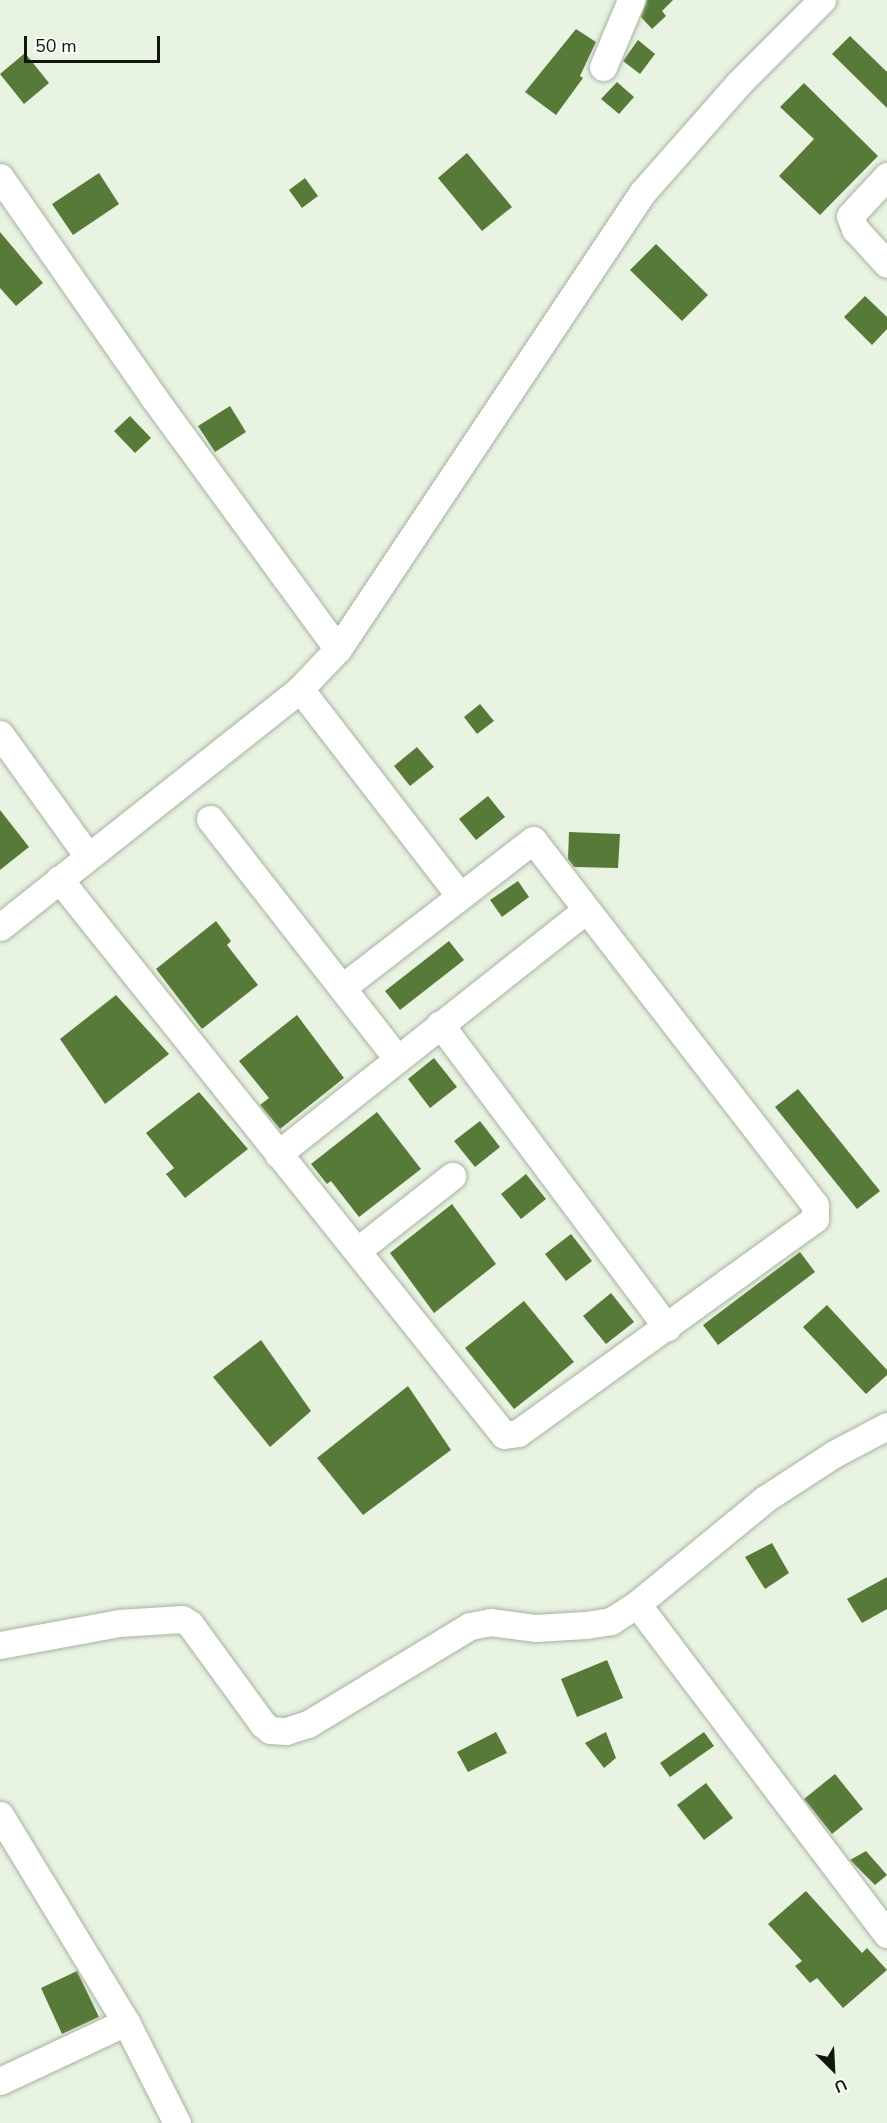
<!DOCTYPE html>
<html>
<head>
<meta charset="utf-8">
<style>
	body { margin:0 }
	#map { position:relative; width:887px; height:2123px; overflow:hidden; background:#e9f3e2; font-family:"Nunito Sans",sans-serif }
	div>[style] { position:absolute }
	.building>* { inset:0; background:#577a38 }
	.roads { filter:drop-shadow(0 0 2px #a8b2a1) drop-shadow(0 0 2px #a8b2a1) }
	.minor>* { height:27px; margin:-13.5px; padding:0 13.5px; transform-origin:13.5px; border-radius:13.5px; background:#fff }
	span { translate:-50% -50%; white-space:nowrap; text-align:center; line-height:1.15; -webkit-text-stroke:6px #fafef7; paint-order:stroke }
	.north { position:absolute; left:803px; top:2039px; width:60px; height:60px; -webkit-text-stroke:4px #fafef7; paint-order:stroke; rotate:156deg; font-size:16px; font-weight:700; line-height:24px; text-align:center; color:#121610 }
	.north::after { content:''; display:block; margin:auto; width:21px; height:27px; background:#121610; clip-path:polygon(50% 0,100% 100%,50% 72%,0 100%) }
	.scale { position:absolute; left:24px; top:36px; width:136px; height:27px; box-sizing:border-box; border:3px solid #121610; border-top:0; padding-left:8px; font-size:18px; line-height:21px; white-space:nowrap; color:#121610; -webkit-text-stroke:4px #fafef7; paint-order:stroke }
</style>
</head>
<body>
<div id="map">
	<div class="building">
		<div style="clip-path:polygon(673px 0,662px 11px,666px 16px,652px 29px,641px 17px,647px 0)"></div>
		<div style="clip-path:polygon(576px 29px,596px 42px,580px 76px,583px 78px,556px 115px,525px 92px)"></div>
		<div style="clip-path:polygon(850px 36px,887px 72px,887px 108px,832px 54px)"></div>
		<div style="clip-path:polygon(638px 40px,655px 54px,640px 74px,623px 61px)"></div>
		<div style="clip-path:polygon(25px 53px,49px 83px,24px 104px,0 74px)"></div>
		<div style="clip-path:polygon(617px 82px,634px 97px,619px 114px,601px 99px)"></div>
		<div style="clip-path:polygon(804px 83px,878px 156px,820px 215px,779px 176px,814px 139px,780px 107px)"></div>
		<div style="clip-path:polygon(467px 153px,512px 207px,482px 231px,438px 178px)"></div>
		<div style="clip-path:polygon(99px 173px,119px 204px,73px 235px,52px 204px)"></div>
		<div style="clip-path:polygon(305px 178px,318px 196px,302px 208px,289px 190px)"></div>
		<div style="clip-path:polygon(0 232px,43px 283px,16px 306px,0 288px)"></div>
		<div style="clip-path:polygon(656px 244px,708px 295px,682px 321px,630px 270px)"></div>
		<div style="clip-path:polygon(865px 296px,887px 317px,887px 329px,872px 345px,844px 317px)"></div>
		<div style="clip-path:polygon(230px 406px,246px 432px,215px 452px,198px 426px)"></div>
		<div style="clip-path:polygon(130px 416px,151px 438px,135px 453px,114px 431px)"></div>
		<div style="clip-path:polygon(480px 704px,494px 721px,477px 734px,464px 717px)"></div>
		<div style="clip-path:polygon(417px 747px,434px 767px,410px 786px,394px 766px)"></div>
		<div style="clip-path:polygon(488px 796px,505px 817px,476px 840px,459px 819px)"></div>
		<div style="clip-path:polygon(0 810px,29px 847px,0 870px)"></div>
		<div style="clip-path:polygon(569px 832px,620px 834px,618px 868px,574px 867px,568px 859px)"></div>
		<div style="clip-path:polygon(518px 881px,529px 897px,502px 917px,490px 900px)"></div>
		<div style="clip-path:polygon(216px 921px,231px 941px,227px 945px,258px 985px,202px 1029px,156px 969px)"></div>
		<div style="clip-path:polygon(449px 941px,464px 960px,400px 1010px,385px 991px)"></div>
		<div style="clip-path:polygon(116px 995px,169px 1054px,105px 1104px,60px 1039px)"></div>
		<div style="clip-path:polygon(297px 1015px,344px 1078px,280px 1129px,260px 1105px,269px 1098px,239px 1061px)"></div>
		<div style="clip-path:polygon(434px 1058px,457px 1087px,430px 1108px,408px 1079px)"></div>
		<div style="clip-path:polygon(798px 1089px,880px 1191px,857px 1209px,775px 1107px)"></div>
		<div style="clip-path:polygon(199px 1092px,248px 1149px,185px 1198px,166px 1174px,174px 1168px,146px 1133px)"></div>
		<div style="clip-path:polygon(377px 1112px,421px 1169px,359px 1217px,331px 1181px,327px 1184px,311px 1164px)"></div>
		<div style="clip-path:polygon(480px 1121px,500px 1147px,475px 1167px,454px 1141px)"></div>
		<div style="clip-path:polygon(526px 1174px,546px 1199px,521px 1219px,501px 1194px)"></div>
		<div style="clip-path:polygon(452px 1204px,496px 1264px,434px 1313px,390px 1253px)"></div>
		<div style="clip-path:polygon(571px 1234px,592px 1261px,566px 1281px,545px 1254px)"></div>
		<div style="clip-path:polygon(800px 1252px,815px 1272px,718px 1345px,703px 1325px)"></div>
		<div style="clip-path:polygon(611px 1293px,634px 1322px,606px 1344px,583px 1316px)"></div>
		<div style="clip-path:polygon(524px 1301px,574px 1362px,514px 1409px,465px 1348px)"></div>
		<div style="clip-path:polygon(827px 1305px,887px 1370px,887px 1375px,866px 1394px,803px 1327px)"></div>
		<div style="clip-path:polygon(261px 1340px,311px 1411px,270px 1447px,213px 1377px)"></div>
		<div style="clip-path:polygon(408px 1386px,451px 1450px,363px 1515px,317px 1458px)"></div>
		<div style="clip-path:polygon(772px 1543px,789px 1573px,765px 1589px,745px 1557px)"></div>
		<div style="clip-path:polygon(887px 1577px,887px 1609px,862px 1623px,847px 1599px)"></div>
		<div style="clip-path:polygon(607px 1660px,623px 1698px,577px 1717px,561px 1679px)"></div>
		<div style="clip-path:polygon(496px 1732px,507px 1753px,468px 1772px,457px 1752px)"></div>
		<div style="clip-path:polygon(606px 1732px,616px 1758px,604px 1768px,585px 1743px)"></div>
		<div style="clip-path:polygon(704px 1732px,714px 1746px,670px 1777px,660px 1763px)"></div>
		<div style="clip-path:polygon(835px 1774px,863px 1809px,832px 1834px,804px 1799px)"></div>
		<div style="clip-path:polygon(706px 1783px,733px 1818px,704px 1840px,677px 1805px)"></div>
		<div style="clip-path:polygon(866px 1851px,887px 1875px,875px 1885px,850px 1860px)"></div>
		<div style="clip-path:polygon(806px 1891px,862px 1953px,867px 1948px,887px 1970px,843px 2008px,817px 1978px,810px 1983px,795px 1966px,802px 1961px,768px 1924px)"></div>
		<div style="clip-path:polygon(77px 1971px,99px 2017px,62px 2034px,41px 1988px)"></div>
	</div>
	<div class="roads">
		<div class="minor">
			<div style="left:603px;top:67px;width:73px;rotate:-67.3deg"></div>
			<div style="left:887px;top:176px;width:54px;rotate:132.8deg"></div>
			<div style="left:850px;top:216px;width:14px;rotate:69deg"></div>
			<div style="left:855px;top:229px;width:47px;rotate:47.6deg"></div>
			<div style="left:0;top:177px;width:269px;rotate:55.1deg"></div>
			<div style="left:154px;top:398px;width:311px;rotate:53.8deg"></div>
			<div style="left:300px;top:689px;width:260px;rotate:52.3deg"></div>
			<div style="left:0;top:734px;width:149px;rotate:54.3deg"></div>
			<div style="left:210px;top:819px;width:303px;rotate:52deg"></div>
			<div style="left:59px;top:879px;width:712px;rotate:51.33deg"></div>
			<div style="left:504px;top:1435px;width:14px;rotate:-8deg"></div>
			<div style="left:518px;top:1433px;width:366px;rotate:-35.8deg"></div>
			<div style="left:815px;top:1219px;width:14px;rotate:-90deg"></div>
			<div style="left:815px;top:1205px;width:461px;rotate:-127.7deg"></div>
			<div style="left:533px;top:840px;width:240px;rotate:142.3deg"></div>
			<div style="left:0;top:927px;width:383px;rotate:-38.4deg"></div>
			<div style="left:300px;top:689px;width:55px;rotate:-46.5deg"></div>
			<div style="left:338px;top:649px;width:548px;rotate:-56.31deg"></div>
			<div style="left:642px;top:193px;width:145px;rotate:-48.6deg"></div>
			<div style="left:738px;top:84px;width:119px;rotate:-45deg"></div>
			<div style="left:440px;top:1024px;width:379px;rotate:53.2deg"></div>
			<div style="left:278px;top:1154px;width:392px;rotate:-38.4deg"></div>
			<div style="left:358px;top:1250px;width:120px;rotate:-38.2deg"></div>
			<div style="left:887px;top:1426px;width:60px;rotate:152.2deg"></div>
			<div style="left:834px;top:1454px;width:82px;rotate:146.9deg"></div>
			<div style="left:765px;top:1499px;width:166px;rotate:140.6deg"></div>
			<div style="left:637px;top:1604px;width:414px;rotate:52.9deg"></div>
			<div style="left:0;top:1645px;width:121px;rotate:-10.5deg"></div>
			<div style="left:119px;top:1623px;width:63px;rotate:-3.6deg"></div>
			<div style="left:182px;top:1619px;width:9px;rotate:32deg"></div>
			<div style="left:190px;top:1624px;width:124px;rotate:53.9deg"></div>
			<div style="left:263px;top:1724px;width:9px;rotate:41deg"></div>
			<div style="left:270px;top:1730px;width:16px;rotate:4deg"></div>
			<div style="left:286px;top:1731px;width:23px;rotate:-18deg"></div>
			<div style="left:308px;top:1724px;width:189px;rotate:-31.2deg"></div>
			<div style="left:470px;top:1626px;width:20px;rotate:-11deg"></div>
			<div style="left:490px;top:1622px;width:45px;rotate:7.6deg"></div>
			<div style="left:535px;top:1628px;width:51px;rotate:-3.4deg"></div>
			<div style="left:586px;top:1625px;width:25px;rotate:-9deg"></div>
			<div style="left:611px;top:1621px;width:31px;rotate:-33deg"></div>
			<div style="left:0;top:1815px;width:242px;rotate:58.7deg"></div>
			<div style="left:126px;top:2022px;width:113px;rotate:63.2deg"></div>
			<div style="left:0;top:2081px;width:139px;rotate:-25.1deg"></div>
		</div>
	</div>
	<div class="north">U</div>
	<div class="scale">50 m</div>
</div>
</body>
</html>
